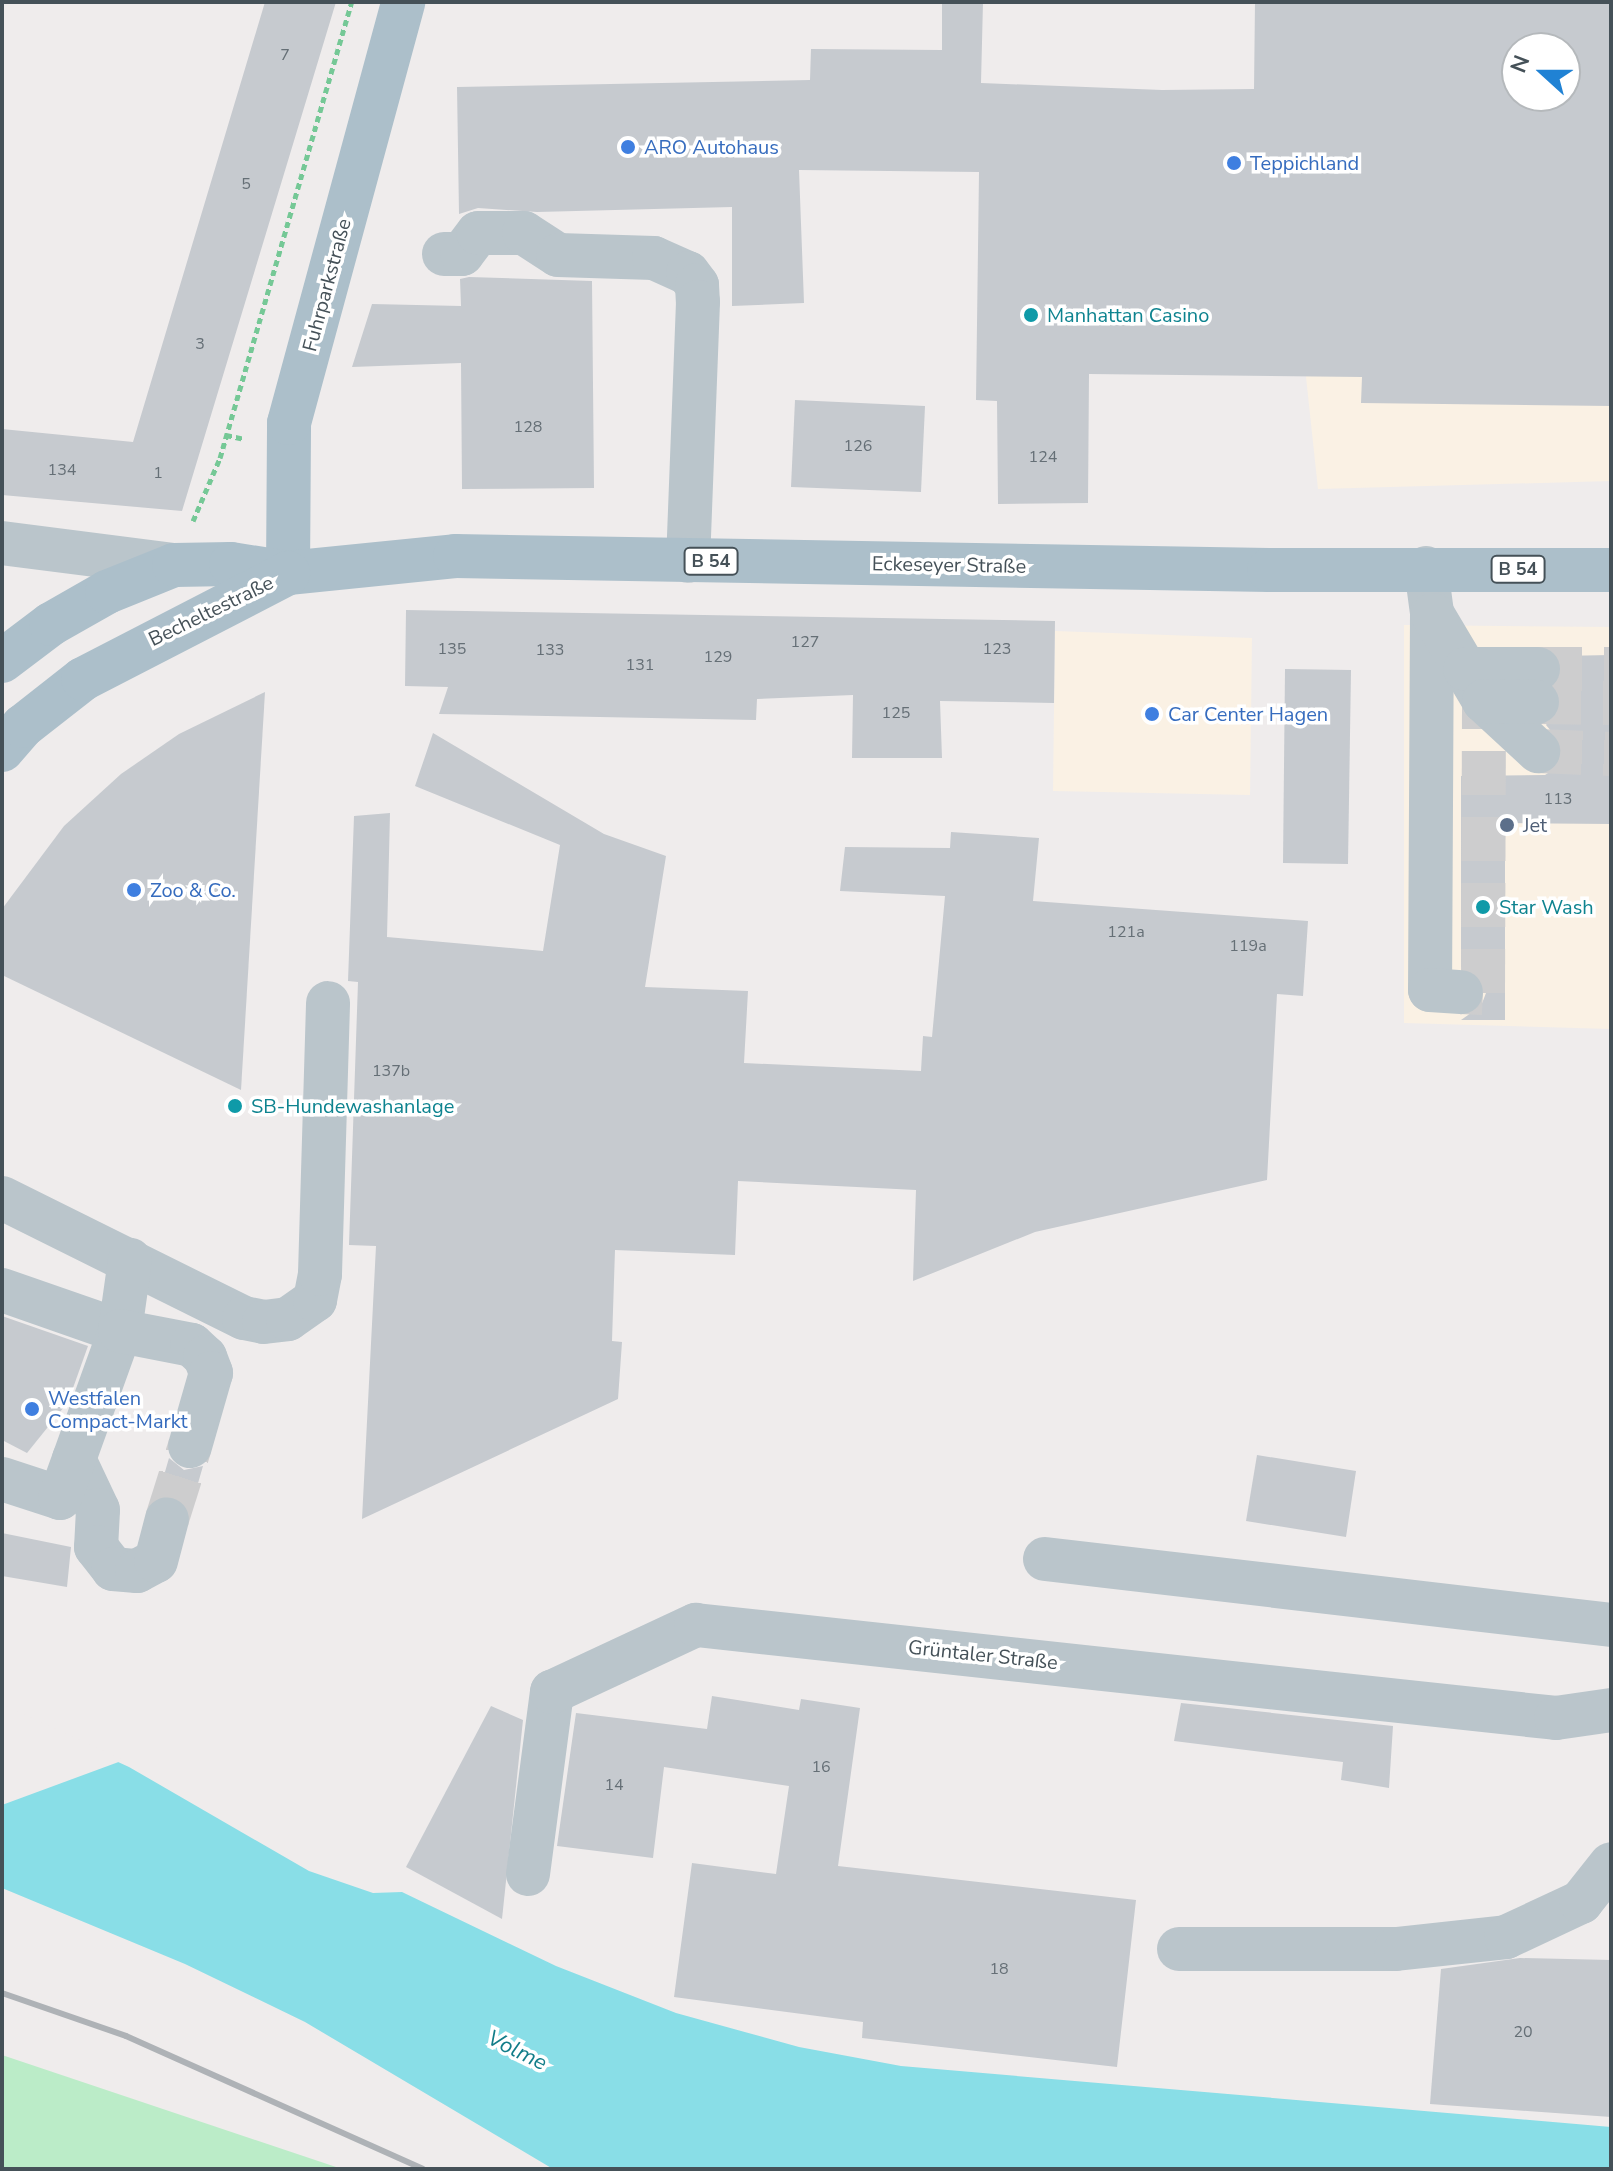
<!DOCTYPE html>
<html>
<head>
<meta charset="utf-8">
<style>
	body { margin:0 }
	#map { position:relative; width:1613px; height:2171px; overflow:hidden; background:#efecec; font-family:"Nunito Sans",sans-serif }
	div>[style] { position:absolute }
	.commercial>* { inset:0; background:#faf1e4 }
	.green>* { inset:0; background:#bbecc8 }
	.water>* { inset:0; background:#89dee7 }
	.pier>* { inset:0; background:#efecec }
	.building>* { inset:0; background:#c6cacf }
	.minor-tunnel>* { height:44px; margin-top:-22px; transform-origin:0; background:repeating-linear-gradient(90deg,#cdcdce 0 44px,transparent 0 66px) }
	.path>* { height:5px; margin-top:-2.5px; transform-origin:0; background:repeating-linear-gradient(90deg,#75c896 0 6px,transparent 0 10px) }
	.minor>* { height:44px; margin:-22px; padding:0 22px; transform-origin:22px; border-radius:22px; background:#bac5cb }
	.major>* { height:44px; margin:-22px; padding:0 22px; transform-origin:22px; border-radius:22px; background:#acbfca }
	.rail>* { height:6px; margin:-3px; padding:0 3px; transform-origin:3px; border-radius:3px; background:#aeb2b6 }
	.dots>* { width:22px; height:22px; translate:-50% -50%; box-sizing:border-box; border:4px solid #fff; border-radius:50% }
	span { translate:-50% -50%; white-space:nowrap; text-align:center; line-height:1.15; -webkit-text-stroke:7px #fff; paint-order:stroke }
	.number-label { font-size:16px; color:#656f76 }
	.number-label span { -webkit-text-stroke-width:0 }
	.shield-label span { padding:2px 6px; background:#fff; border:2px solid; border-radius:6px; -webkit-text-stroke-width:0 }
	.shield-label { font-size:18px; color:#455158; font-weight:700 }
	.shop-label { font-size:20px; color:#366cbe }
	.left { translate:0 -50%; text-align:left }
	.street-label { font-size:20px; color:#455158 }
	.culture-label { font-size:20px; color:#0d838f }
	.service-label { font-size:20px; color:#4e5e75 }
	.water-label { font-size:22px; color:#127d89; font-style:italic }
	.frame { position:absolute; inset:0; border:4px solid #455158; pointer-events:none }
	.north { position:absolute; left:1501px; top:32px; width:80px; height:80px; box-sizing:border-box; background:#fff; border:2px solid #b5b9bc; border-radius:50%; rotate:291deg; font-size:22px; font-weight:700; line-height:32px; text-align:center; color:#455158 }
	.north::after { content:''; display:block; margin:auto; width:28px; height:36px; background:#2082d4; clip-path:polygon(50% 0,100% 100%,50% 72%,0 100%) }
</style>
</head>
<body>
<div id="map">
	<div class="commercial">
		<div style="clip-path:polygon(evenodd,1611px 2px,1611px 481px,1318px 489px,1306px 377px,1306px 88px,1611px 2px,1517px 48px,1565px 48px,1565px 96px,1517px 96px,1517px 48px)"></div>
		<div style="clip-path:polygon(1404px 625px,1611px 627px,1611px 1029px,1404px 1023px)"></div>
		<div style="clip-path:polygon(1055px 631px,1252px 638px,1250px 795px,1053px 791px)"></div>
	</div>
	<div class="green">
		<div style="clip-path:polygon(2px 2055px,342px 2169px,2px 2169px)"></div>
	</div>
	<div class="water">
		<div style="clip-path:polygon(2px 1709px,129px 1767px,309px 1871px,373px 1893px,402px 1892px,556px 1966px,676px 2013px,799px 2047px,901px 2066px,1611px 2127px,1611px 2169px,553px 2169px,305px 2022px,185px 1964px,2px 1888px)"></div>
	</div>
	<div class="pier">
		<div style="clip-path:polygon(2px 1705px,4px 1705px,124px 1760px,2px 1805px)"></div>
	</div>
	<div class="building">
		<div style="clip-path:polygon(265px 2px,336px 2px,182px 511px,2px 495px,2px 429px,133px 442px)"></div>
		<div style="clip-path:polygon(evenodd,942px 2px,983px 2px,981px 83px,1162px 90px,1254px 89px,1255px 2px,1611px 2px,1611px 406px,1361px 403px,1362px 377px,1089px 374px,1088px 503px,998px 504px,997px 401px,976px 400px,979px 172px,799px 170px,804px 303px,732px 306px,732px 207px,537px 212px,478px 208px,459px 214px,457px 87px,810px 80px,811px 49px,942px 50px,942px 2px,1517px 48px,1565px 48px,1565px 96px,1517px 96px,1517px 48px)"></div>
		<div style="clip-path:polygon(469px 277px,592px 281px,594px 488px,462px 489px,461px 363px,352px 367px,372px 304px,461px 306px,460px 279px)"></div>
		<div style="clip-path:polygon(795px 400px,925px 406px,921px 492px,791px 487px)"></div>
		<div style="clip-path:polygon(406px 610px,1055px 621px,1054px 703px,940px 701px,942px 758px,852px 758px,853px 695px,757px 699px,756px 720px,439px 714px,448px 687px,405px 686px)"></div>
		<div style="clip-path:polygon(1611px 655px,1611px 824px,1505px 823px,1505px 1020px,1461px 1020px,1481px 1006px,1486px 993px,1475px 972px,1461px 967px,1461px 776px,1545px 775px,1556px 768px,1562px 744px,1546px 725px,1562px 703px,1555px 686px,1563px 670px,1559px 656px)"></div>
		<div style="clip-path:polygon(1285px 669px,1351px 670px,1348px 864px,1283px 863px)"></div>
		<div style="clip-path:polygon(265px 692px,241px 1090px,2px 975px,2px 909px,64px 826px,121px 774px,179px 734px)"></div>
		<div style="clip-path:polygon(433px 733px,604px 834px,666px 856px,645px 987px,748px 991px,744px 1063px,921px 1071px,923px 1036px,932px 1037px,945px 896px,840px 891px,845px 847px,950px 848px,951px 832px,1039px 838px,1033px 901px,1308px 921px,1303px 996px,1277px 994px,1267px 1180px,1035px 1232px,913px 1281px,916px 1190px,738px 1181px,735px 1255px,615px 1250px,612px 1341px,622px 1342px,618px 1399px,362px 1519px,376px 1246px,349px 1245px,358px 982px,348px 981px,354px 816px,390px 813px,387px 937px,543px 951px,560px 845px,415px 786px)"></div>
		<div style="clip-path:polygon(2px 1316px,88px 1346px,68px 1402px,27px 1453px,2px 1440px)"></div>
		<div style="clip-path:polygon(1257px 1455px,1356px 1471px,1346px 1537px,1246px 1521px)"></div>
		<div style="clip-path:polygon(169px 1458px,184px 1470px,203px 1466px,190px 1511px,174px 1495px,158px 1496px)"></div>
		<div style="clip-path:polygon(2px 1533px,71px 1547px,67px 1587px,2px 1576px)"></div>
		<div style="clip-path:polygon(712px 1696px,799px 1710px,801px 1699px,860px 1708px,838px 1866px,1136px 1900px,1117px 2067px,862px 2038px,863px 2022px,674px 1997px,692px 1863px,776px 1874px,789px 1786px,664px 1767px,653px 1858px,557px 1846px,576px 1713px,707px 1729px)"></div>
		<div style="clip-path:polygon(1181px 1703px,1393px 1726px,1389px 1788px,1341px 1780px,1343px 1762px,1174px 1741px)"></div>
		<div style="clip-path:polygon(491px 1706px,523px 1720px,502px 1919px,406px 1867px)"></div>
		<div style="clip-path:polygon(1520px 1958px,1611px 1960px,1611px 2117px,1430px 2104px,1441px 1969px)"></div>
	</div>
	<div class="minor-tunnel">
		<div style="left:1538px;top:669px;width:73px"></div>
		<div style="left:1537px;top:702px;width:74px;rotate:0.8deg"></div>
		<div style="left:1538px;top:751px;width:73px;rotate:2.4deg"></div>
		<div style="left:1461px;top:992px;width:22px;rotate:3deg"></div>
		<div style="left:1483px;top:993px;width:292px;rotate:-89.8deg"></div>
		<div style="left:167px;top:1519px;width:77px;rotate:-72.5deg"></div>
	</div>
	<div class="path">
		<div style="left:226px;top:435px;width:19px;rotate:12deg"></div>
		<div style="left:193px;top:521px;width:69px;rotate:-66.8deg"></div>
		<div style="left:220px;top:458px;width:475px;rotate:-73.9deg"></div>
	</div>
	<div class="minor">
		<div style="left:444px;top:254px;width:18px"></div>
		<div style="left:462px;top:254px;width:26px;rotate:-53deg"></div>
		<div style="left:478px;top:233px;width:46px"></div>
		<div style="left:524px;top:233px;width:40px;rotate:32.9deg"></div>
		<div style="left:558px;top:255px;width:96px;rotate:1.8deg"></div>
		<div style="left:654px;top:258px;width:37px;rotate:24deg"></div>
		<div style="left:688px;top:273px;width:15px;rotate:53deg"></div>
		<div style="left:697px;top:285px;width:17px;rotate:87deg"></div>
		<div style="left:698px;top:302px;width:259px;rotate:92.2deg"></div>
		<div style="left:2px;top:543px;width:173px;rotate:7.3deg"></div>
		<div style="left:1426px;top:568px;width:45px;rotate:82.4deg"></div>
		<div style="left:1432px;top:613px;width:377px;rotate:90.3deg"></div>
		<div style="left:1430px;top:990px;width:31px;rotate:4deg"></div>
		<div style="left:1433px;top:615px;width:100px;rotate:59.3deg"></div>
		<div style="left:1484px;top:701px;width:74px;rotate:42.8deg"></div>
		<div style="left:1465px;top:669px;width:73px"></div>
		<div style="left:1484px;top:701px;width:53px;rotate:1.1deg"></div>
		<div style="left:2px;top:1198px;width:270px;rotate:26.4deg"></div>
		<div style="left:244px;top:1318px;width:20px;rotate:11deg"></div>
		<div style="left:264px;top:1322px;width:24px;rotate:-7deg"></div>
		<div style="left:288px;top:1319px;width:33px;rotate:-35deg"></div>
		<div style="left:315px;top:1300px;width:26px;rotate:-79deg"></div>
		<div style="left:320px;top:1274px;width:271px;rotate:-88.3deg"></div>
		<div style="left:2px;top:1290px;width:125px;rotate:19.2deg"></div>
		<div style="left:120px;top:1331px;width:72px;rotate:-82deg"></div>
		<div style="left:74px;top:1459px;width:56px;rotate:64.8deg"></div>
		<div style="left:98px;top:1510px;width:37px;rotate:93deg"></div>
		<div style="left:96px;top:1547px;width:28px;rotate:52deg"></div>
		<div style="left:113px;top:1569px;width:24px;rotate:5deg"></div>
		<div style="left:137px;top:1571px;width:21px;rotate:-28deg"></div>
		<div style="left:156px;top:1561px;width:43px;rotate:-75.3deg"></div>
		<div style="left:2px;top:1479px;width:61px;rotate:18.1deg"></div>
		<div style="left:60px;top:1498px;width:177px;rotate:-70.2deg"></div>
		<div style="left:120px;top:1331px;width:73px;rotate:11deg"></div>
		<div style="left:192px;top:1345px;width:18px;rotate:43deg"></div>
		<div style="left:205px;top:1357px;width:17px;rotate:69deg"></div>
		<div style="left:211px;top:1373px;width:76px;rotate:106deg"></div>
		<div style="left:1045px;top:1559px;width:570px;rotate:6.65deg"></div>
		<div style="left:528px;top:1874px;width:184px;rotate:-82.5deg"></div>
		<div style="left:552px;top:1692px;width:159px;rotate:-25deg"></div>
		<div style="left:696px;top:1625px;width:865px;rotate:6.17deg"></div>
		<div style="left:1556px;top:1718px;width:56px;rotate:-8.3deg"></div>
		<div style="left:1179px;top:1949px;width:217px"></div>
		<div style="left:1396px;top:1949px;width:111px;rotate:-6.2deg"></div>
		<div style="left:1506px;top:1937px;width:83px;rotate:-25deg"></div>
		<div style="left:1581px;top:1902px;width:48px;rotate:-51.7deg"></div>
	</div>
	<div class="major">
		<div style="left:288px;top:573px;width:150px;rotate:-89.6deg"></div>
		<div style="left:289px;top:423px;width:436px;rotate:-74.8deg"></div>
		<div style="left:2px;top:661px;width:61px;rotate:-37.1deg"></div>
		<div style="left:51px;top:624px;width:64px;rotate:-29.7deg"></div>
		<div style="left:107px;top:592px;width:72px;rotate:-21.9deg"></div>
		<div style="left:174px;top:565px;width:57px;rotate:-1deg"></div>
		<div style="left:231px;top:564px;width:58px;rotate:9deg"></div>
		<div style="left:288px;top:573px;width:168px;rotate:-5.8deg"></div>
		<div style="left:455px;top:556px;width:814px;rotate:0.99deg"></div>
		<div style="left:1269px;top:570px;width:342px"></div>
		<div style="left:2px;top:750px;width:32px;rotate:-49deg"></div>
		<div style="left:23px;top:726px;width:76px;rotate:-38.1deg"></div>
		<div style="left:83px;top:679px;width:231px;rotate:-27.3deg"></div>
	</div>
	<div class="rail">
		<div style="left:2px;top:1993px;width:131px;rotate:19.1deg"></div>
		<div style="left:126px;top:2036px;width:325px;rotate:24.1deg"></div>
	</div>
	<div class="dots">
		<div style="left:628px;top:147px;background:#3f7fe0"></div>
		<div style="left:1234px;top:163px;background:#3f7fe0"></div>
		<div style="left:1031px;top:315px;background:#0f9aa8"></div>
		<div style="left:1152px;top:714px;background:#3f7fe0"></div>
		<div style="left:1507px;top:825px;background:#5c6f8a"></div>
		<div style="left:134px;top:890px;background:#3f7fe0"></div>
		<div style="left:1483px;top:907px;background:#0f9aa8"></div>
		<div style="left:235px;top:1106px;background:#0f9aa8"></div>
		<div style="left:32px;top:1409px;background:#3f7fe0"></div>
	</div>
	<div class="number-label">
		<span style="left:285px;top:55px">7</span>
		<span style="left:246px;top:184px">5</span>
		<span style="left:200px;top:344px">3</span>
		<span style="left:528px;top:427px">128</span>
		<span style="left:858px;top:446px">126</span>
		<span style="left:1043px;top:457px">124</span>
		<span style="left:62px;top:470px">134</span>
		<span style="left:158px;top:473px">1</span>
		<span style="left:805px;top:642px">127</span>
		<span style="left:452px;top:649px">135</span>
		<span style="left:997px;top:649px">123</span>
		<span style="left:550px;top:650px">133</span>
		<span style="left:718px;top:657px">129</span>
		<span style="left:640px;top:665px">131</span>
		<span style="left:896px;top:713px">125</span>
		<span style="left:1558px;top:799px">113</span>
		<span style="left:1126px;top:932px">121a</span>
		<span style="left:1248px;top:946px">119a</span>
		<span style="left:391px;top:1071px">137b</span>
		<span style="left:821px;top:1767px">16</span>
		<span style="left:614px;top:1785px">14</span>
		<span style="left:999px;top:1969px">18</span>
		<span style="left:1523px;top:2032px">20</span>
	</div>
	<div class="shield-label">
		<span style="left:711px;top:561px">B 54</span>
		<span style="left:1518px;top:569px">B 54</span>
	</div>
	<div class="shop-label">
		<span class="left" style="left:644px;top:147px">ARO Autohaus</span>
		<span class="left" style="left:1250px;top:163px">Teppichland</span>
		<span class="left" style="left:1168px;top:714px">Car Center Hagen</span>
		<span class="left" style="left:150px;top:890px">Zoo &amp; Co.</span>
		<span class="left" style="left:48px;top:1410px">Westfalen<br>Compact-Markt</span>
	</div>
	<div class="street-label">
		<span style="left:327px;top:285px;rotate:-75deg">Fuhrparkstraße</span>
		<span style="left:949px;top:565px;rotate:1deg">Eckeseyer Straße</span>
		<span style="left:211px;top:611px;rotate:-26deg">Becheltestraße</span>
		<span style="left:983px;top:1655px;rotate:6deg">Grüntaler Straße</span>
	</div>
	<div class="culture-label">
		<span class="left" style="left:1047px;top:315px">Manhattan Casino</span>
		<span class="left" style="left:1499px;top:907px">Star Wash</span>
		<span class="left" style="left:251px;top:1106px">SB-Hundewashanlage</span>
	</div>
	<div class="service-label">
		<span class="left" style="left:1523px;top:825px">Jet</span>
	</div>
	<div class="water-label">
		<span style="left:517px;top:2051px;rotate:26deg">Volme</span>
	</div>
	<div class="frame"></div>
	<div class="north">N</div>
</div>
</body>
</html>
